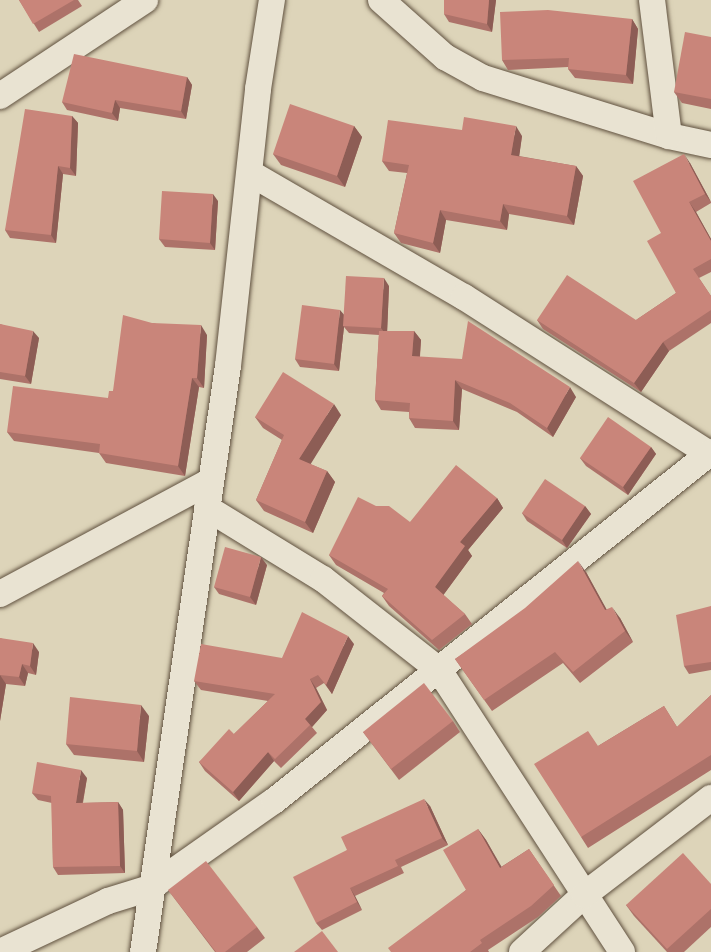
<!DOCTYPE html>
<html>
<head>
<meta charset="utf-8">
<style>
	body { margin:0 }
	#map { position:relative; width:711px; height:952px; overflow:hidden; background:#ddd4b9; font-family:"Libre Bodoni",serif }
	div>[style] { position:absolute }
	.roads { filter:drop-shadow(0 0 2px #60513f) drop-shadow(0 0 2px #60513f) }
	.minor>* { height:26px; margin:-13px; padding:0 13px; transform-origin:13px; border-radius:13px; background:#e9e3d2 }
	.wall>* { inset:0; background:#ad7269 }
	.shaded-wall>* { inset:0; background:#8d5d55 }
	.building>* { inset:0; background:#c9857a }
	span { translate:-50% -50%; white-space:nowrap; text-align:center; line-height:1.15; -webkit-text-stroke:5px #e9e3d2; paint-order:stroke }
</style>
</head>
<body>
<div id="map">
	<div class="roads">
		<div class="minor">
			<div style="left:381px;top:0;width:86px;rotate:41.7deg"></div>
			<div style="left:445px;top:57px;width:43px;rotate:28.9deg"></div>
			<div style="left:483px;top:78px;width:195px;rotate:17.3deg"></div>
			<div style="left:669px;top:136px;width:43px;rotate:12.1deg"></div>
			<div style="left:652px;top:0;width:137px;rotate:82.9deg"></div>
			<div style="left:0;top:96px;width:174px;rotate:-33.5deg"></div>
			<div style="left:250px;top:173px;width:247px;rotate:30.1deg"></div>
			<div style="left:464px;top:297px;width:293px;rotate:32.6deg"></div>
			<div style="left:207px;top:508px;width:136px;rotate:31.5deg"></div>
			<div style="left:323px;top:579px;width:147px;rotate:38.1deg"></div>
			<div style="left:439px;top:670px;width:336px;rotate:57deg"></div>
			<div style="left:0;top:594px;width:239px;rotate:-28.2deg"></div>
			<div style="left:0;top:952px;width:119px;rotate:-25.3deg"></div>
			<div style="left:108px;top:901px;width:44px;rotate:-17.2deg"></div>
			<div style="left:150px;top:888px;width:151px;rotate:-35.1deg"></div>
			<div style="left:274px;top:801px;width:559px;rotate:-38.61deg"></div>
			<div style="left:143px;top:952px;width:592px;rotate:-81.75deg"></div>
			<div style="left:228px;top:366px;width:279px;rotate:-83.8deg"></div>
			<div style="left:258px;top:89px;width:90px;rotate:-81.1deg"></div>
			<div style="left:522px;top:952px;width:84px;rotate:-42.6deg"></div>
			<div style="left:584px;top:895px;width:160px;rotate:-37.4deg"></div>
		</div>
	</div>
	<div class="wall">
		<div style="clip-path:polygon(19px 0,78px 0,82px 6px,39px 32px)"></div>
		<div style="clip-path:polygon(444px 0,496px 0,492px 32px,449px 22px,444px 14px)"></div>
		<div style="clip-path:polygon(632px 19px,638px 29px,633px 84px,575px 78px,568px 69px,568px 67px,508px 70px,502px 60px)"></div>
		<div style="clip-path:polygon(711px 37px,711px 109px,682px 103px,674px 92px)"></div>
		<div style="clip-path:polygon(187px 77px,192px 85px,186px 119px,120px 108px,118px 121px,67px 110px,62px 102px)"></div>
		<div style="clip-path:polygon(72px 116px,78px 123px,76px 176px,63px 174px,56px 243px,10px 238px,5px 230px)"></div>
		<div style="clip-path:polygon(354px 126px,362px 137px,345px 187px,281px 165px,273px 154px)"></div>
		<div style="clip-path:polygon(462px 130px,522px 136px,519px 156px,576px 166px,583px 176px,574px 225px,509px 214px,507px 230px,446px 220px,440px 253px,401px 243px,394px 233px,407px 173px,389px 171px,382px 161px)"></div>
		<div style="clip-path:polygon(690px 163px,711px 202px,711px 203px,696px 212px,711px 239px,711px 272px,699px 278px,711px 296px,711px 323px,669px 351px,641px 392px,543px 329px,537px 320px,636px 320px,676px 293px,661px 233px)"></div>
		<div style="clip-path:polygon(218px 201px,215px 250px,165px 247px,159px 239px)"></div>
		<div style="clip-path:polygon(389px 286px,387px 331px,414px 331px,421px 340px,420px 357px,576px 397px,553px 437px,517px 412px,462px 389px,459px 430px,415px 428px,409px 418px,409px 412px,381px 410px,375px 400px,379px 335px,349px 333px,344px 327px,339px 371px,300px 367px,295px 359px,344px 315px)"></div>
		<div style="clip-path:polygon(152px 323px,207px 335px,204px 388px,199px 387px,185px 476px,106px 463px,99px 453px,14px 441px,7px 432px,108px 398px,113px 391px)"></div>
		<div style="clip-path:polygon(0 324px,39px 338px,31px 384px,0 379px)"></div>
		<div style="clip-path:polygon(341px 415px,310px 464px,327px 471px,335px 482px,313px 533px,264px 511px,256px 500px,282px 440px,263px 428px,255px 417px)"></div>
		<div style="clip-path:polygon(651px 447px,656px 454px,628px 495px,586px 466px,580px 458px)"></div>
		<div style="clip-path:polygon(497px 498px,503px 508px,468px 550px,472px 556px,443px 595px,465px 614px,472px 624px,439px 650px,389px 606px,382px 596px,384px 593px,336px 565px,329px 555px,410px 522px)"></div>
		<div style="clip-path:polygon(585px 506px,591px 514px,567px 548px,527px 521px,522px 513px)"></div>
		<div style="clip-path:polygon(267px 565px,256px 605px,219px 594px,214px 587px)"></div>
		<div style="clip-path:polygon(586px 572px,606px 609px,620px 618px,633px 642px,580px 683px,563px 663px,492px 711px,455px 659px)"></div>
		<div style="clip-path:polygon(711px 606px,711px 670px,689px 674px,684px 666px)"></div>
		<div style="clip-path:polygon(0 638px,39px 652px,36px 675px,28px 673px,25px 686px,6px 684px,0 721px)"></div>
		<div style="clip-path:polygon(354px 644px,332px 694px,324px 683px,316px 688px,327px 710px,312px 727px,317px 733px,281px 768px,274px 761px,239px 801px,205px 771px,199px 762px,234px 734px,268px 701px,201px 690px,194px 681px,282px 658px)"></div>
		<div style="clip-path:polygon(711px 695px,711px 770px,588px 848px,581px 837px,598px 746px,664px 706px,677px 727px)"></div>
		<div style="clip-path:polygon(149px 716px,144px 762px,74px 755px,66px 744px)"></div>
		<div style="clip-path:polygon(453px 721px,460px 732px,399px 780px,363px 732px)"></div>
		<div style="clip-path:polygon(87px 778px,83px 803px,118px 802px,123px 810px,125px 873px,58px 875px,53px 867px,52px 803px,38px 800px,32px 793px)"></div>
		<div style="clip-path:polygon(430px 806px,448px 845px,401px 867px,404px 873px,355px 896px,362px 910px,322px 930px,316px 923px,347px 850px)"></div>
		<div style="clip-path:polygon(478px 829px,486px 840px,501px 867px,529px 849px,561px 896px,538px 917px,488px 950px,489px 952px,391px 952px,466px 890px)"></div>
		<div style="clip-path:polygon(711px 884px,711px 927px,684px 952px,667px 952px,634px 916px,626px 905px)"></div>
		<div style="clip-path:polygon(168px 890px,257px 927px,265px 938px,247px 952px,215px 952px)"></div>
	</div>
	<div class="shaded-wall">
		<div style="clip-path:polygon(489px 0,496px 0,492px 32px,487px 24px)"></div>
		<div style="clip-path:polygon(632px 19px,638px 29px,633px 84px,626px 75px)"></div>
		<div style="clip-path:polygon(187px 77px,192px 85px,186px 119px,181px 111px)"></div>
		<div style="clip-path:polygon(115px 100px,120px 108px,118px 121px,112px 113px)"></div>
		<div style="clip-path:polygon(72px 116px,78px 123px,76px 176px,70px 168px)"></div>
		<div style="clip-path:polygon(354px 126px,362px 137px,345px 187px,337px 176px)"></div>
		<div style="clip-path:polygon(516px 126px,522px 136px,518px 165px,511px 155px)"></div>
		<div style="clip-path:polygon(684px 154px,690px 163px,711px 202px,705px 194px)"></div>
		<div style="clip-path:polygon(58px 166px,63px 174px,56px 243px,51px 235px)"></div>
		<div style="clip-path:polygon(576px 166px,583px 176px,574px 225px,567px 216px)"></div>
		<div style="clip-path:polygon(213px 194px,218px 201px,215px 250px,210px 243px)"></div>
		<div style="clip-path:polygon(689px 202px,696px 212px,711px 239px,711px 241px)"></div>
		<div style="clip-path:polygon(503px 204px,509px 214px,507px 230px,500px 221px)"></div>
		<div style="clip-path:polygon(440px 210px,446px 220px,440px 253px,433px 243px)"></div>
		<div style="clip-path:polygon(384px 278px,389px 286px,387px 336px,381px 328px)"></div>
		<div style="clip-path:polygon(340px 310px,346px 317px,343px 326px,344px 327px,339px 371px,334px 364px)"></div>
		<div style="clip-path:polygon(201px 325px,207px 335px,204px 388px,197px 378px)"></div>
		<div style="clip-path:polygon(33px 331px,39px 338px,31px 384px,25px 376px)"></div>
		<div style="clip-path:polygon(414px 331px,421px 340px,419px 366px,412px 356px)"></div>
		<div style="clip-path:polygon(663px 342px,669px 351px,641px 392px,634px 383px)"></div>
		<div style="clip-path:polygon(192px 378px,199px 387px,185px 476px,178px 466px)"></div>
		<div style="clip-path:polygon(455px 380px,462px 389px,459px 430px,453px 421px)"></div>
		<div style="clip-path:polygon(570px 387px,576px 397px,553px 437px,547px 428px)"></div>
		<div style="clip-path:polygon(334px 404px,341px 415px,307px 470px,299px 459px)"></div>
		<div style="clip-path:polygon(651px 447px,656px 454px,628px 495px,623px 487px)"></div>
		<div style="clip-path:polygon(327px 471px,335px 482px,313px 533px,305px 522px)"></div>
		<div style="clip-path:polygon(497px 498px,503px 508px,468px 550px,472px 556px,442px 597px,435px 587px,460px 542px)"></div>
		<div style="clip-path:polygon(585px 506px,591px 514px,567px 548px,562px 540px)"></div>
		<div style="clip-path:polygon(261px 557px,267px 565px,256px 605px,250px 597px)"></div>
		<div style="clip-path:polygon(578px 561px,586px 572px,613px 621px,605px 610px)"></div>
		<div style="clip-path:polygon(612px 607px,620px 618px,633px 642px,625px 631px)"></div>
		<div style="clip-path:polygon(348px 636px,354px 644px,332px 694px,326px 685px)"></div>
		<div style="clip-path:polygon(33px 643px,39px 652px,36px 675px,30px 666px)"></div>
		<div style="clip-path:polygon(22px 664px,28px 673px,25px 686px,19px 677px)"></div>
		<div style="clip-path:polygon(0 675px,6px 684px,0 721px)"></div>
		<div style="clip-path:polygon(310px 679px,316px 688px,327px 710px,312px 727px,305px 719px)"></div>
		<div style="clip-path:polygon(141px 705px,149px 716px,144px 762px,137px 751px)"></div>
		<div style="clip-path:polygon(268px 752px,274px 761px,239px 801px,233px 792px)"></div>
		<div style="clip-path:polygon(81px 770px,87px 778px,81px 811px,76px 803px)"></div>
		<div style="clip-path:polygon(424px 799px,430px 806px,448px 845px,442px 838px)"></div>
		<div style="clip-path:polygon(118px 802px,123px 810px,125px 873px,120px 866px)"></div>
		<div style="clip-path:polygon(478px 829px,486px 840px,508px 878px,500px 868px)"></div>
		<div style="clip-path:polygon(350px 888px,355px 896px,362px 910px,357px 902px)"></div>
	</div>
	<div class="building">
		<div style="clip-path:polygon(19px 0,74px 0,33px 24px)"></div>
		<div style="clip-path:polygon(444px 0,489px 0,487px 24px,444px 14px)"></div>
		<div style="clip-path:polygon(548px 10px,632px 19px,626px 75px,568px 69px,569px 58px,502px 60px,500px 12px)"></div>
		<div style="clip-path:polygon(685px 32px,711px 37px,711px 99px,674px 92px)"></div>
		<div style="clip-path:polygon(74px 54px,187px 77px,181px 111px,115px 100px,112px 113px,62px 102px)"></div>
		<div style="clip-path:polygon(290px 104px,354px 126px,337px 176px,273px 154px)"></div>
		<div style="clip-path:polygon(25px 109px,72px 116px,70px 168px,58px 166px,51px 235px,5px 230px)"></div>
		<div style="clip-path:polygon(464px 117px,516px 126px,511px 155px,576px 166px,567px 216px,503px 204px,500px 221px,440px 210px,433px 243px,394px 233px,409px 165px,382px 161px,388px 120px,462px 130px)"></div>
		<div style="clip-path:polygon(684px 154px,705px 194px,689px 202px,711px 241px,711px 259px,693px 269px,711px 296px,711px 310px,663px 342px,634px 383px,537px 320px,567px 275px,636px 320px,676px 293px,647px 241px,661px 233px,633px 181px)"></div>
		<div style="clip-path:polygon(162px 191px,213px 194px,210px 243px,159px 239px)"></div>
		<div style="clip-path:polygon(346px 276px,384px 278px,381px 328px,343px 326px)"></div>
		<div style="clip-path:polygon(302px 305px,340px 310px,334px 364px,295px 359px)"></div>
		<div style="clip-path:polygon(123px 315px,152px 323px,201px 325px,197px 378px,192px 378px,178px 466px,99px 453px,100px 444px,7px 432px,13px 386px,108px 398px,109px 391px,113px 391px)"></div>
		<div style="clip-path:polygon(468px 321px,570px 387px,547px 428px,510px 403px,455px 380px,453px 421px,409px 418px,410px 403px,375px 400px,379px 331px,414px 331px,412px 356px,462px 359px)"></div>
		<div style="clip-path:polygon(0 324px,33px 331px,25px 376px,0 372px)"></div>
		<div style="clip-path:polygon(283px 372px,334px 404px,299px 459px,327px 471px,305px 522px,256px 500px,284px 435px,255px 417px)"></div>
		<div style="clip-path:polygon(608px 417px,651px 447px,623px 487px,580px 458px)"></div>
		<div style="clip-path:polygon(456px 465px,497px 498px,460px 542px,465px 546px,435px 587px,465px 614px,432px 640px,382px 596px,388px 589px,329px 555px,358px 497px,376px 506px,389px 506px,410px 522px)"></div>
		<div style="clip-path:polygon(545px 479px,585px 506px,562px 540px,522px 513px)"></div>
		<div style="clip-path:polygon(225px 547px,261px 557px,250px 597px,214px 587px)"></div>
		<div style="clip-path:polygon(578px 561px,605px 610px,612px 607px,625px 631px,573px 672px,555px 652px,484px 700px,455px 659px,525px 608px)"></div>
		<div style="clip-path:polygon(711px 606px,711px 662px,684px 666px,676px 615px)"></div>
		<div style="clip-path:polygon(302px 612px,348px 636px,326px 685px,318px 675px,310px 679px,321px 702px,305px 719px,310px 725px,275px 759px,268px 752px,233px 792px,199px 762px,229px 729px,234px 734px,275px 694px,194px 681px,201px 644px,282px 658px)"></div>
		<div style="clip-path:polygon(0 638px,33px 643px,30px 666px,22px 664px,19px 677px,0 675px)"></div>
		<div style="clip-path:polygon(424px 683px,453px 721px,391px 769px,363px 732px)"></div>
		<div style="clip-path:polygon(711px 695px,711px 755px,581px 837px,534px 764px,588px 731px,598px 746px,664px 706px,677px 727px)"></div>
		<div style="clip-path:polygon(70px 697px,141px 705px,137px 751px,66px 744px)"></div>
		<div style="clip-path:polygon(37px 762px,81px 770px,76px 803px,118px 802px,120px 866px,53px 867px,51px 796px,32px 793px)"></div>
		<div style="clip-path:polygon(424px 799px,442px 838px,395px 860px,398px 866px,350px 888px,357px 902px,316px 923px,293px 877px,347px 850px,341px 837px)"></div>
		<div style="clip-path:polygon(478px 829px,500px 868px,529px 849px,554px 885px,531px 906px,480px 940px,482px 943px,470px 952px,391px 952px,388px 948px,466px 890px,443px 850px)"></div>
		<div style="clip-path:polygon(683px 853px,711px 884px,711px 909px,667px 949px,626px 905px)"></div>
		<div style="clip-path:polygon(206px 861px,257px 927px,225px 952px,216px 952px,168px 890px)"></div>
		<div style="clip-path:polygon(322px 931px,338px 952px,294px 952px)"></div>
	</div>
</div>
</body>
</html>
